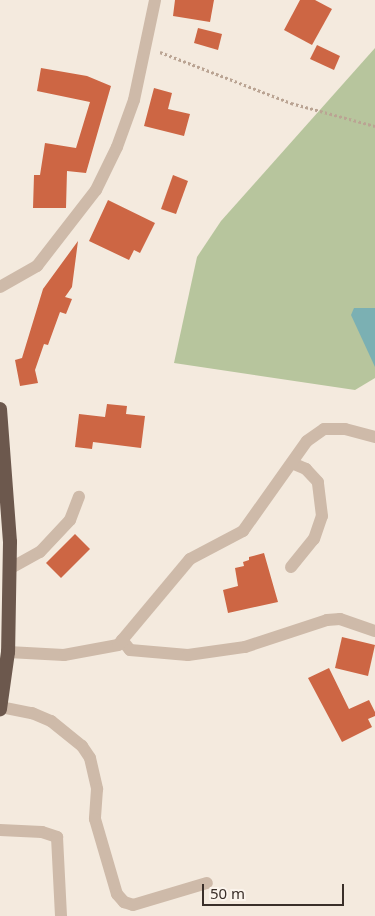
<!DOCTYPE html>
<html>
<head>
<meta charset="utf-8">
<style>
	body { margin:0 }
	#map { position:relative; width:375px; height:916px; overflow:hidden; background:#f4eade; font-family:"Noto Sans",sans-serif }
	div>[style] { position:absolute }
	.green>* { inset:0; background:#b7c59d }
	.water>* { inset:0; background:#7bb0b3 }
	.building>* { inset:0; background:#cd6644 }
	.path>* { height:3px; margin-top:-1.5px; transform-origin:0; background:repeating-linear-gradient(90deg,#baa493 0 2.5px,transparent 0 5px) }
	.minor>* { height:12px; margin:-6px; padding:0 6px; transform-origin:6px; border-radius:6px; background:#cebaa9 }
	.trunk>* { height:14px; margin:-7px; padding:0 7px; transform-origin:7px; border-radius:7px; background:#6c584d }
	span { translate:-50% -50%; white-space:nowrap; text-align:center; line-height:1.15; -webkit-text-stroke:4.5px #fbf4ec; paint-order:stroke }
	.scale { position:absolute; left:202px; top:884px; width:142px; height:22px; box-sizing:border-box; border:2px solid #3a2f29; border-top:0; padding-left:6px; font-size:15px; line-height:18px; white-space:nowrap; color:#3a2f29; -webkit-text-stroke:4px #fbf4ec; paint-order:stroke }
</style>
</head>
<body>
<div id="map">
	<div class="green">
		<div style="clip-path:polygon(375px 48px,375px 378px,355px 390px,174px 363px,197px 257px,221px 221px)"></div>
	</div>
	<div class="water">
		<div style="clip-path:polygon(354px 308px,375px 308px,375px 367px,351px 315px)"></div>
	</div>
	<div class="building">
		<div style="clip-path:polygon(175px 0,214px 0,210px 22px,173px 16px)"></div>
		<div style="clip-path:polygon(300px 0,315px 0,332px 9px,312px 45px,284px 30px)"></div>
		<div style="clip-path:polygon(198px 28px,222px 34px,218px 50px,194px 43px)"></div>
		<div style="clip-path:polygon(317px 45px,340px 56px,334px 70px,310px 59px)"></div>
		<div style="clip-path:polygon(41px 68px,87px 76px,111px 86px,86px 173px,67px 171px,66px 208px,33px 208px,34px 175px,40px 175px,45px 143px,76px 148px,90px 102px,37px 91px)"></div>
		<div style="clip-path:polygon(154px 88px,172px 93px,168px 109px,190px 114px,184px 136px,144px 126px)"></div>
		<div style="clip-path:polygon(173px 175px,188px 181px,176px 214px,161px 209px)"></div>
		<div style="clip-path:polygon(108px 200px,155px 223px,140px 253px,134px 250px,129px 260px,89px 241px)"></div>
		<div style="clip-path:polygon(78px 241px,72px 287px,65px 297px,72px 299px,66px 314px,60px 312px,48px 345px,44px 344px,35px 370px,38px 383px,20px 386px,15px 360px,22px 358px,43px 289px)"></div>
		<div style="clip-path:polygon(107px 404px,127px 406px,126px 414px,145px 416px,141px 448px,93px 442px,92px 449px,75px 447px,79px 414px,105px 417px)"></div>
		<div style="clip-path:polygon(75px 534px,90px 549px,61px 578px,46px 563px)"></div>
		<div style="clip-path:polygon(264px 553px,278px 602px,228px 613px,223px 590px,238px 586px,235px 568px,244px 566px,243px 562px,249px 560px,249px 557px)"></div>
		<div style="clip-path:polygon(342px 637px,375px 645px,368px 676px,335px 668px)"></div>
		<div style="clip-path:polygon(329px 668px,349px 709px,369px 700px,375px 712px,375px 716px,368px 719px,372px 727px,342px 742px,308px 678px)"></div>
	</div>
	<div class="path">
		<div style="left:160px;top:52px;width:141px;rotate:21.3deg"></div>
		<div style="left:291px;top:103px;width:87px;rotate:15.3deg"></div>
	</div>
	<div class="minor">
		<div style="left:0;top:287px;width:43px;rotate:-29.6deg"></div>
		<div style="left:37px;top:266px;width:96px;rotate:-52.2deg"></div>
		<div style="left:96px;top:190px;width:48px;rotate:-64deg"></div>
		<div style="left:117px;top:147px;width:50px;rotate:-70.1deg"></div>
		<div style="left:134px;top:100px;width:102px;rotate:-78.1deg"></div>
		<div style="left:291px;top:567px;width:36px;rotate:-51deg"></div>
		<div style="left:314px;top:539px;width:24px;rotate:-71deg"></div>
		<div style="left:322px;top:516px;width:34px;rotate:-97deg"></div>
		<div style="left:318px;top:482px;width:18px;rotate:-133deg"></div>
		<div style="left:306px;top:469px;width:15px;rotate:-157deg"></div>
		<div style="left:9px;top:569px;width:35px;rotate:-29deg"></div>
		<div style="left:40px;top:552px;width:44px;rotate:-46.8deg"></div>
		<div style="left:70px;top:520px;width:25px;rotate:-69deg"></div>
		<div style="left:122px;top:640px;width:13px;rotate:51deg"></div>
		<div style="left:130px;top:650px;width:58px;rotate:4.9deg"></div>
		<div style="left:188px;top:655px;width:58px;rotate:-8deg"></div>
		<div style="left:245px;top:647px;width:86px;rotate:-18.2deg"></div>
		<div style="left:327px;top:620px;width:13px;rotate:-4deg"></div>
		<div style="left:340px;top:619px;width:37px;rotate:19deg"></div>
		<div style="left:8px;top:652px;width:56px;rotate:3.1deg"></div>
		<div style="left:64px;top:655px;width:55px;rotate:-10.5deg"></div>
		<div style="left:118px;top:645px;width:112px;rotate:-50.1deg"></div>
		<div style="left:190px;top:559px;width:60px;rotate:-27.8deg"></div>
		<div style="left:243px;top:531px;width:110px;rotate:-54.6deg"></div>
		<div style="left:307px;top:441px;width:21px;rotate:-35deg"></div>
		<div style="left:324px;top:429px;width:21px"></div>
		<div style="left:345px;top:429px;width:31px;rotate:15deg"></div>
		<div style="left:0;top:707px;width:33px;rotate:11deg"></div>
		<div style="left:32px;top:713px;width:21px;rotate:23deg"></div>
		<div style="left:51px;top:721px;width:40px;rotate:39deg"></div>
		<div style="left:82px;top:746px;width:14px;rotate:56deg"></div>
		<div style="left:90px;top:758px;width:32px;rotate:77deg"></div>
		<div style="left:97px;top:789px;width:30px;rotate:94deg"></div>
		<div style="left:95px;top:819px;width:78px;rotate:73.7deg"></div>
		<div style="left:117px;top:894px;width:11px;rotate:49deg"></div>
		<div style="left:124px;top:902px;width:9px;rotate:18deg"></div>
		<div style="left:133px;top:905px;width:77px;rotate:-16.6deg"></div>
		<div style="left:0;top:830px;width:42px;rotate:2.7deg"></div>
		<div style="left:42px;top:832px;width:16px;rotate:18deg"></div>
		<div style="left:57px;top:837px;width:79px;rotate:87.1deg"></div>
	</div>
	<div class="trunk">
		<div style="left:0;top:409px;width:133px;rotate:85.7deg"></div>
		<div style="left:10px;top:542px;width:110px;rotate:91deg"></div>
		<div style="left:8px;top:652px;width:58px;rotate:98deg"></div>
	</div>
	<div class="scale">50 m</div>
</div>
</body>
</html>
